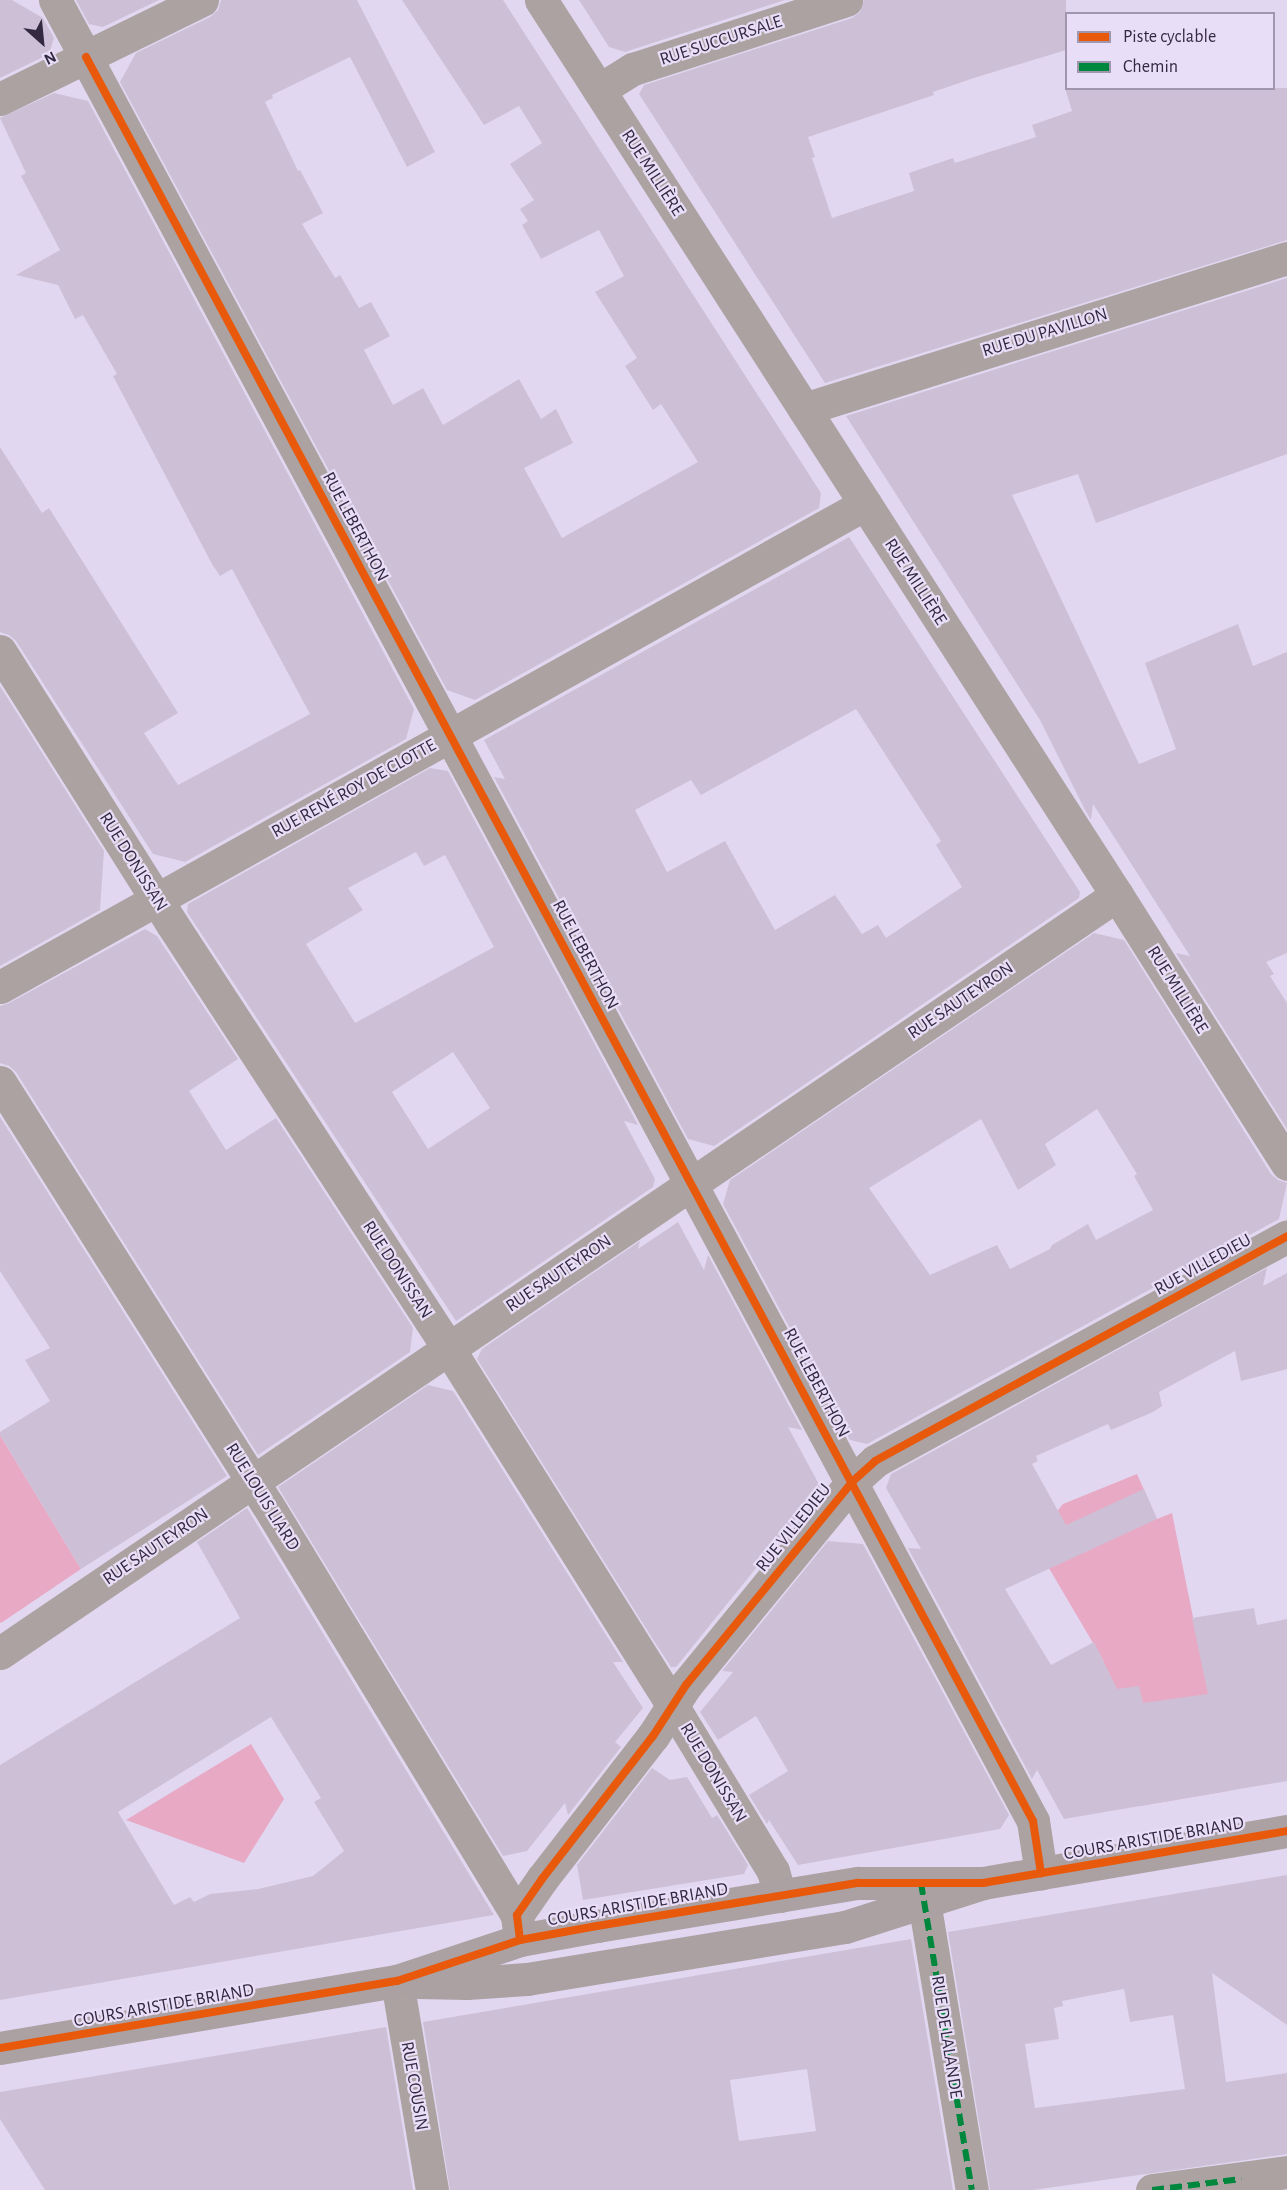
<!DOCTYPE html>
<html>
<head>
<meta charset="utf-8">
<style>
	body { margin:0 }
	#map { position:relative; width:1287px; height:2190px; overflow:hidden; background:#e1d7f1; font-family:"Alegreya Sans",sans-serif }
	div>[style] { position:absolute }
	.green>* { inset:0; background:#e8a9c5 }
	.building>* { inset:0; background:#cdc0d6 }
	.street>* { height:33px; margin:-16.5px; padding:0 16.5px; transform-origin:16.5px; border-radius:16.5px; background:#aba2a1 }
	.secondary>* { height:33px; margin:-16.5px; padding:0 16.5px; transform-origin:16.5px; border-radius:16.5px; background:#aba1a3 }
	.quiet>* { height:6px; margin-top:-3px; transform-origin:0; background:repeating-linear-gradient(90deg,#00873e 0 12px,transparent 0 18px) }
	.cycleway>* { height:8px; margin:-4px; padding:0 4px; transform-origin:4px; border-radius:4px; background:#e8590c }
	span { translate:-50% -50%; white-space:nowrap; text-align:center; line-height:1.15; -webkit-text-stroke:4.5px #e8def7; paint-order:stroke }
	.street-label { font-size:18px; color:#332941 }
	.legend { position:absolute; left:1065px; top:12px; width:210px; height:78px; box-sizing:border-box; background:#e8def7; border:2px solid #a096ae; margin:0; padding:8px 10px; list-style:none; font-size:18px; color:#332941 }
	.legend li { display:flex; align-items:center; gap:12px; height:30px }
	.legend b { width:30px; border:2px solid #a096ae }
	.north { position:absolute; left:12px; top:12px; width:60px; height:60px; -webkit-text-stroke:4px #e8def7; paint-order:stroke; rotate:153deg; font-size:16px; font-weight:700; line-height:24px; text-align:center; color:#332941 }
	.north::after { content:''; display:block; margin:auto; width:21px; height:27px; background:#332941; clip-path:polygon(50% 0,100% 100%,50% 72%,0 100%) }
</style>
</head>
<body>
<div id="map">
	<div class="green">
		<div style="clip-path:polygon(0 1435px,81px 1569px,1px 1623px,0 1622px)"></div>
		<div style="clip-path:polygon(1137px 1474px,1157px 1519px,1172px 1513px,1228px 1791px,1140px 1806px,1103px 1660px,1033px 1541px,1063px 1504px)"></div>
		<div style="clip-path:polygon(251px 1744px,284px 1799px,244px 1863px,126px 1820px)"></div>
	</div>
	<div class="building">
		<div style="clip-path:polygon(0 0,12px 0,43px 18px,54px 38px,49px 54px,0 78px)"></div>
		<div style="clip-path:polygon(76px 0,159px 0,103px 27px,89px 24px)"></div>
		<div style="clip-path:polygon(221px 0,357px 0,435px 152px,407px 167px,350px 57px,272px 95px,273px 98px,265px 102px,298px 171px,300px 170px,323px 213px,302px 224px,335px 278px,340px 275px,359px 308px,371px 302px,390px 336px,364px 350px,393px 405px,423px 388px,443px 425px,519px 379px,541px 419px,556px 409px,573px 443px,524px 468px,562px 538px,698px 462px,661px 404px,653px 410px,625px 366px,637px 358px,595px 292px,624px 276px,599px 230px,541px 259px,522px 225px,528px 221px,520px 209px,534px 200px,510px 164px,542px 143px,519px 106px,484px 125px,402px 0,503px 0,821px 493px,819px 508px,475px 700px,447px 690px,120px 82px,136px 53px,210px 17px,218px 10px)"></div>
		<div style="clip-path:polygon(579px 0,785px 0,625px 52px,609px 47px)"></div>
		<div style="clip-path:polygon(864px 0,1066px 0,1066px 50px,974px 78px,933px 92px,934px 95px,808px 137px,815px 157px,812px 158px,832px 218px,914px 191px,909px 173px,953px 158px,955px 163px,1036px 137px,1032px 125px,1072px 111px,1065px 88px,1287px 88px,1287px 240px,825px 383px,639px 94px,644px 85px,852px 18px,860px 12px)"></div>
		<div style="clip-path:polygon(54px 93px,88px 101px,414px 709px,406px 739px,185px 862px,153px 854px,16px 641px,9px 635px,0 632px,0 447px,42px 513px,49px 508px,178px 713px,144px 733px,178px 785px,310px 714px,232px 569px,220px 576px,212px 564px,113px 376px,117px 374px,83px 315px,75px 319px,58px 285px,16px 275px,60px 250px,21px 176px,26px 173px,0 118px)"></div>
		<div style="clip-path:polygon(1287px 278px,1287px 454px,1096px 523px,1078px 474px,1012px 495px,1139px 764px,1176px 749px,1145px 663px,1238px 624px,1253px 666px,1287px 652px,1287px 953px,1266px 962px,1274px 974px,1270px 976px,1287px 1003px,1287px 1129px,1176px 953px,1190px 956px,1093px 804px,1091px 820px,1085px 810px,1040px 720px,846px 416px)"></div>
		<div style="clip-path:polygon(evenodd,849px 537px,1080px 892px,1079px 898px,714px 1146px,688px 1139px,494px 777px,505px 779px,484px 740px,849px 537px,856px 709px,941px 841px,936px 845px,962px 887px,886px 938px,878px 925px,862px 934px,835px 895px,775px 930px,725px 841px,667px 872px,635px 810px,691px 780px,701px 795px,856px 709px)"></div>
		<div style="clip-path:polygon(0 686px,104px 851px,100px 910px,0 966px)"></div>
		<div style="clip-path:polygon(evenodd,430px 768px,448px 771px,638px 1125px,624px 1121px,655px 1179px,653px 1187px,456px 1321px,187px 912px,188px 904px,430px 768px,416px 852px,424px 866px,445px 855px,494px 947px,355px 1023px,306px 944px,363px 910px,348px 888px,416px 852px,430px 768px,453px 1052px,490px 1108px,428px 1149px,392px 1092px,453px 1052px)"></div>
		<div style="clip-path:polygon(145px 929px,157px 936px,238px 1059px,189px 1091px,226px 1150px,276px 1118px,413px 1328px,410px 1352px,258px 1455px,16px 1072px,9px 1066px,0 1063px,0 1006px,9px 1003px)"></div>
		<div style="clip-path:polygon(evenodd,1094px 933px,1124px 940px,1271px 1174px,1278px 1180px,1287px 1183px,1279px 1219px,867px 1444px,850px 1440px,723px 1204px,730px 1180px,1094px 933px,1097px 1109px,1137px 1174px,1134px 1176px,1153px 1210px,1096px 1240px,1088px 1224px,1052px 1245px,1050px 1249px,1010px 1269px,997px 1245px,930px 1275px,869px 1188px,981px 1119px,1018px 1190px,1056px 1165px,1045px 1144px,1097px 1109px)"></div>
		<div style="clip-path:polygon(0 1117px,227px 1476px,81px 1569px,0 1435px,0 1432px,50px 1401px,25px 1360px,50px 1348px,0 1271px)"></div>
		<div style="clip-path:polygon(678px 1222px,704px 1270px,708px 1255px,802px 1430px,788px 1427px,821px 1488px,676px 1667px,671px 1667px,652px 1638px,477px 1359px,482px 1349px,640px 1241px,638px 1249px)"></div>
		<div style="clip-path:polygon(1267px 1268px,1263px 1286px,1287px 1273px,1287px 1369px,1241px 1381px,1235px 1351px,1159px 1392px,1162px 1406px,1153px 1412px,1111px 1430px,1108px 1424px,1036px 1456px,1038px 1461px,1032px 1464px,1066px 1525px,1144px 1489px,1157px 1519px,1005px 1589px,1051px 1665px,1094px 1642px,1117px 1689px,1139px 1686px,1143px 1703px,1208px 1694px,1192px 1618px,1254px 1608px,1257px 1625px,1287px 1619px,1287px 1781px,1064px 1819px,1037px 1770px,1032px 1779px,908px 1548px,921px 1549px,886px 1488px,891px 1474px)"></div>
		<div style="clip-path:polygon(428px 1385px,453px 1391px,623px 1662px,613px 1662px,643px 1708px,615px 1742px,621px 1747px,568px 1815px,565px 1803px,527px 1851px,503px 1856px,278px 1487px)"></div>
		<div style="clip-path:polygon(evenodd,247px 1508px,494px 1915px,0 2000px,0 1765px,240px 1618px,197px 1542px,247px 1508px,271px 1717px,321px 1798px,314px 1802px,344px 1851px,313px 1876px,258px 1889px,210px 1894px,194px 1902px,190px 1897px,174px 1905px,118px 1812px,271px 1717px)"></div>
		<div style="clip-path:polygon(828px 1541px,863px 1544px,1009px 1815px,1000px 1829px,798px 1865px,769px 1820px,767px 1824px,749px 1795px,788px 1771px,756px 1716px,718px 1740px,700px 1712px,733px 1672px,722px 1671px)"></div>
		<div style="clip-path:polygon(652px 1768px,670px 1780px,687px 1777px,712px 1818px,717px 1815px,748px 1865px,744px 1874px,583px 1900px,577px 1865px)"></div>
		<div style="clip-path:polygon(evenodd,1287px 1875px,1287px 2025px,1212px 1973px,1226px 2082px,1287px 2073px,1287px 2154px,1033px 2190px,990px 2190px,948px 1932px,1287px 1875px,1124px 1989px,1130px 2022px,1173px 2015px,1185px 2089px,1035px 2108px,1025px 2044px,1059px 2039px,1054px 2008px,1063px 2006px,1062px 2001px,1124px 1989px)"></div>
		<div style="clip-path:polygon(evenodd,911px 1939px,953px 2190px,450px 2190px,423px 2022px,911px 1939px,807px 2069px,816px 2131px,739px 2141px,730px 2080px,807px 2069px)"></div>
		<div style="clip-path:polygon(386px 2027px,413px 2190px,45px 2190px,0 2119px,0 2092px)"></div>
	</div>
	<div class="street">
		<div style="left:55px;top:0;width:2067px;rotate:61.76deg"></div>
		<div style="left:1033px;top:1821px;width:53px;rotate:81.3deg"></div>
		<div style="left:541px;top:0;width:1064px;rotate:57.24deg"></div>
		<div style="left:1117px;top:895px;width:318px;rotate:57.7deg"></div>
		<div style="left:599px;top:90px;width:40px;rotate:-32deg"></div>
		<div style="left:633px;top:69px;width:224px;rotate:-17.9deg"></div>
		<div style="left:0;top:99px;width:225px;rotate:-26.1deg"></div>
		<div style="left:804px;top:409px;width:506px;rotate:-17.36deg"></div>
		<div style="left:0;top:651px;width:323px;rotate:57.8deg"></div>
		<div style="left:172px;top:924px;width:507px;rotate:56.91deg"></div>
		<div style="left:449px;top:1349px;width:420px;rotate:57.9deg"></div>
		<div style="left:672px;top:1705px;width:194px;rotate:58.7deg"></div>
		<div style="left:773px;top:1871px;width:26px;rotate:74deg"></div>
		<div style="left:0;top:987px;width:991px;rotate:-29.18deg"></div>
		<div style="left:0;top:1082px;width:499px;rotate:57.7deg"></div>
		<div style="left:267px;top:1504px;width:481px;rotate:58.7deg"></div>
		<div style="left:0;top:1653px;width:1350px;rotate:-34.16deg"></div>
		<div style="left:921px;top:1883px;width:311px;rotate:80.6deg"></div>
		<div style="left:520px;top:1940px;width:25px;rotate:-97deg"></div>
		<div style="left:517px;top:1915px;width:44px;rotate:-55.2deg"></div>
		<div style="left:542px;top:1879px;width:181px;rotate:-52.2deg"></div>
		<div style="left:653px;top:1736px;width:61px;rotate:-57.1deg"></div>
		<div style="left:686px;top:1685px;width:262px;rotate:-50.7deg"></div>
		<div style="left:852px;top:1482px;width:31px;rotate:-42deg"></div>
		<div style="left:875px;top:1461px;width:469px;rotate:-28.6deg"></div>
		<div style="left:397px;top:1981px;width:212px;rotate:80.5deg"></div>
		<div style="left:1152px;top:2190px;width:136px;rotate:-7.6deg"></div>
	</div>
	<div class="secondary">
		<div style="left:417px;top:1982px;width:50px;rotate:1.1deg"></div>
		<div style="left:467px;top:1983px;width:60px;rotate:-3.8deg"></div>
		<div style="left:527px;top:1979px;width:322px;rotate:-9.3deg"></div>
		<div style="left:845px;top:1927px;width:145px;rotate:-17.7deg"></div>
		<div style="left:983px;top:1883px;width:308px;rotate:-9.7deg"></div>
		<div style="left:0;top:2048px;width:403px;rotate:-9.6deg"></div>
		<div style="left:397px;top:1981px;width:130px;rotate:-18.4deg"></div>
		<div style="left:520px;top:1940px;width:78px;rotate:-10.3deg"></div>
		<div style="left:597px;top:1926px;width:265px;rotate:-9.4deg"></div>
		<div style="left:858px;top:1883px;width:125px"></div>
	</div>
	<div class="quiet">
		<div style="left:921px;top:1883px;width:311px;rotate:80.6deg"></div>
		<div style="left:1152px;top:2190px;width:90px;rotate:-7deg"></div>
	</div>
	<div class="cycleway">
		<div style="left:86px;top:57px;width:2002px;rotate:61.77deg"></div>
		<div style="left:1033px;top:1821px;width:53px;rotate:81.3deg"></div>
		<div style="left:520px;top:1940px;width:25px;rotate:-97deg"></div>
		<div style="left:517px;top:1915px;width:44px;rotate:-55.2deg"></div>
		<div style="left:542px;top:1879px;width:181px;rotate:-52.2deg"></div>
		<div style="left:653px;top:1736px;width:61px;rotate:-57.1deg"></div>
		<div style="left:686px;top:1685px;width:262px;rotate:-50.7deg"></div>
		<div style="left:852px;top:1482px;width:31px;rotate:-42deg"></div>
		<div style="left:875px;top:1461px;width:469px;rotate:-28.6deg"></div>
		<div style="left:0;top:2048px;width:403px;rotate:-9.6deg"></div>
		<div style="left:397px;top:1981px;width:130px;rotate:-18.4deg"></div>
		<div style="left:520px;top:1940px;width:78px;rotate:-10.3deg"></div>
		<div style="left:597px;top:1926px;width:265px;rotate:-9.4deg"></div>
		<div style="left:858px;top:1883px;width:125px"></div>
		<div style="left:983px;top:1883px;width:308px;rotate:-9.7deg"></div>
	</div>
	<div class="street-label">
		<span style="left:721px;top:41px;rotate:-18deg">RUE SUCCURSALE</span>
		<span style="left:652px;top:173px;rotate:57deg">RUE MILLIÈRE</span>
		<span style="left:1045px;top:333px;rotate:-17deg">RUE DU PAVILLON</span>
		<span style="left:355px;top:527px;rotate:62deg">RUE LEBERTHON</span>
		<span style="left:915px;top:582px;rotate:57deg">RUE MILLIÈRE</span>
		<span style="left:354px;top:789px;rotate:-29deg">RUE RENÉ ROY DE CLOTTE</span>
		<span style="left:133px;top:862px;rotate:58deg">RUE DONISSAN</span>
		<span style="left:585px;top:955px;rotate:62deg">RUE LEBERTHON</span>
		<span style="left:1177px;top:990px;rotate:58deg">RUE MILLIÈRE</span>
		<span style="left:961px;top:1001px;rotate:-34deg">RUE SAUTEYRON</span>
		<span style="left:1203px;top:1265px;rotate:-29deg">RUE VILLEDIEU</span>
		<span style="left:397px;top:1270px;rotate:57deg">RUE DONISSAN</span>
		<span style="left:559px;top:1274px;rotate:-34deg">RUE SAUTEYRON</span>
		<span style="left:816px;top:1383px;rotate:62deg">RUE LEBERTHON</span>
		<span style="left:262px;top:1497px;rotate:58deg">RUE LOUIS LIARD</span>
		<span style="left:794px;top:1528px;rotate:-51deg">RUE VILLEDIEU</span>
		<span style="left:156px;top:1547px;rotate:-34deg">RUE SAUTEYRON</span>
		<span style="left:713px;top:1773px;rotate:59deg">RUE DONISSAN</span>
		<span style="left:1154px;top:1839px;rotate:-10deg">COURS ARISTIDE BRIAND</span>
		<span style="left:638px;top:1905px;rotate:-10deg">COURS ARISTIDE BRIAND</span>
		<span style="left:164px;top:2006px;rotate:-10deg">COURS ARISTIDE BRIAND</span>
		<span style="left:946px;top:2037px;rotate:81deg">RUE DE LALANDE</span>
		<span style="left:414px;top:2086px;rotate:80deg">RUE COUSIN</span>
	</div>
	<ul class="legend">
	<li><b style="height:8px;background:#e8590c"></b>Piste cyclable</li>
	<li><b style="height:8px;background:#00873e"></b>Chemin</li>
	</ul>
	<div class="north">N</div>
</div>
</body>
</html>
